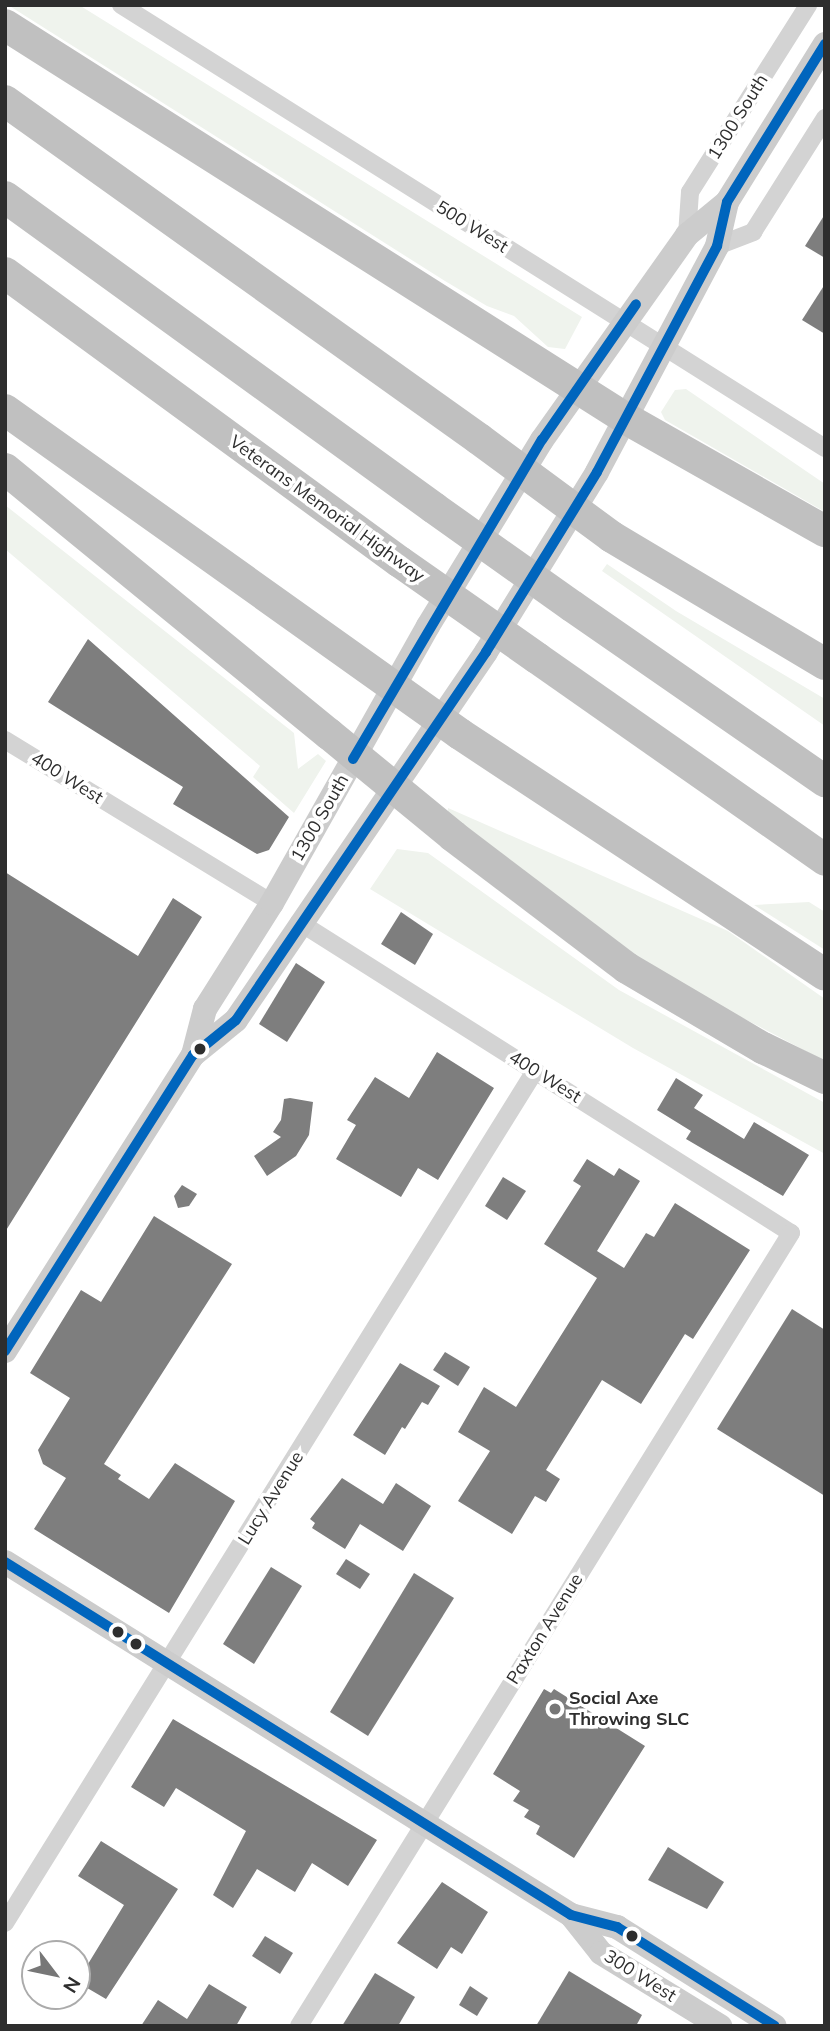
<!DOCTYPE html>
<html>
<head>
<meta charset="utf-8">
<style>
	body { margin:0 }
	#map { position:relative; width:830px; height:2031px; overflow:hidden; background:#fff; font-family:Mulish,sans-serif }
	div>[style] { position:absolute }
	.green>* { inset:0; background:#eff3ed }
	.building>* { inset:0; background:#7e7e7e }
	.street>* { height:18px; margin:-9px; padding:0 9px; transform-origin:9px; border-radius:9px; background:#d3d3d3 }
	.secondary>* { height:24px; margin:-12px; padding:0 12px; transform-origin:12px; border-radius:12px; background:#ccc }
	.highway>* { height:32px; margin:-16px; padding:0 16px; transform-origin:16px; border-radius:16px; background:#c0c0c0 }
	.highway-bridge>* { height:32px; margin:-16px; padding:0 16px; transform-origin:16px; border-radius:16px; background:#c0c0c0 }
	.bus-1>* { height:10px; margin:-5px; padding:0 5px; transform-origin:5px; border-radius:5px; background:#0065bd }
	.dots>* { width:19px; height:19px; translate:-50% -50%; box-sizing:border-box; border:4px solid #fff; border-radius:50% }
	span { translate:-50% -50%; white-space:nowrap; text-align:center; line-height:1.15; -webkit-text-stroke:7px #fff; paint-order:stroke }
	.street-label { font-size:18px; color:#2e2e2e }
	.poi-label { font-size:18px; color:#2e2e2e; font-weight:700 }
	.left { translate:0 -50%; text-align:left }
	.frame { position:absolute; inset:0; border:7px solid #2e2e2e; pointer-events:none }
	.north { position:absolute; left:21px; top:1940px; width:70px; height:70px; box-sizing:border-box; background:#fff; border:2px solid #ababab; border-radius:50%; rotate:122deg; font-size:19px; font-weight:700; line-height:28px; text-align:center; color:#2e2e2e }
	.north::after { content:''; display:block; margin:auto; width:24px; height:32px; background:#777; clip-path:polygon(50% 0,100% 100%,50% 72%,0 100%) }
</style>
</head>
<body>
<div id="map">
	<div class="green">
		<div style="clip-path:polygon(8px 5px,79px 5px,582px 317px,565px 349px,548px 347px,514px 316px,487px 306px,445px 281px)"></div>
		<div style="clip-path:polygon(686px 389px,825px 484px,825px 512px,665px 420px,661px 412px,675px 390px)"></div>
		<div style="clip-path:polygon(5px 505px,294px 733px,298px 769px,318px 754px,326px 761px,294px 813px,253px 777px,260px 766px,5px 549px)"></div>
		<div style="clip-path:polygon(607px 564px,676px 611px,825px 699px,825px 726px,602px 571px)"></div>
		<div style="clip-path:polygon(448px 808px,728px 931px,825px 999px,825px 1061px,718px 1005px,631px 952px,447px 819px)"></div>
		<div style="clip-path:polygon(397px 849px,428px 853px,619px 990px,825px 1103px,825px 1154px,633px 1048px,370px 889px)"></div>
		<div style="clip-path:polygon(809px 902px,825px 912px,825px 950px,754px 905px)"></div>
	</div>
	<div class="building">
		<div style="clip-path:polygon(825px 214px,825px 258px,805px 246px)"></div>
		<div style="clip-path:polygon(825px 284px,825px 334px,802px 320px)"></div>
		<div style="clip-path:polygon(88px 639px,289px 817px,269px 850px,257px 854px,173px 804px,183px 787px,48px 702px)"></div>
		<div style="clip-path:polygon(5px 872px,138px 956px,173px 898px,202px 917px,5px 1232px)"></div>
		<div style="clip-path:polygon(401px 912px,433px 934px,415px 965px,381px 944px)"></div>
		<div style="clip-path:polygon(296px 963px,325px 982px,287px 1042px,259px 1024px)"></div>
		<div style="clip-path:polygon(437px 1052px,494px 1088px,438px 1180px,418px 1168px,401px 1197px,336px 1159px,356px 1125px,347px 1120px,375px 1077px,409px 1098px)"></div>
		<div style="clip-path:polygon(676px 1078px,703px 1095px,694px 1108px,744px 1139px,754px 1122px,809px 1155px,783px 1196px,686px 1139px,691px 1131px,657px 1110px)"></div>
		<div style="clip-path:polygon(290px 1098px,313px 1102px,309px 1135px,296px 1156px,267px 1176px,254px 1156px,281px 1137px,273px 1132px,281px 1120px,284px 1099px)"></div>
		<div style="clip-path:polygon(587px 1159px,614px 1176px,619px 1168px,640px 1181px,597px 1251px,624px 1268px,646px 1233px,654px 1237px,675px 1203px,750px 1250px,693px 1339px,685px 1334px,641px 1404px,602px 1380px,546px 1470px,560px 1479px,546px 1502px,535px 1496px,512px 1534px,458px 1501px,490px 1451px,458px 1432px,484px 1387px,516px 1407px,597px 1278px,544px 1244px,581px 1186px,573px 1181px)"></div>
		<div style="clip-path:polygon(503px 1177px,526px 1191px,507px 1220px,485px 1206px)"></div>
		<div style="clip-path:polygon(182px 1185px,197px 1194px,189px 1206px,178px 1208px,174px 1196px)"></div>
		<div style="clip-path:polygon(154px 1216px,232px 1264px,104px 1464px,121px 1475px,118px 1479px,149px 1499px,175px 1463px,235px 1501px,169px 1613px,34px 1529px,66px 1478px,43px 1464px,38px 1450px,70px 1398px,30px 1373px,81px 1290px,101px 1302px)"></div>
		<div style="clip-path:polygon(792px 1309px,825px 1330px,825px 1496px,717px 1429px)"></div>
		<div style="clip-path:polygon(445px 1352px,470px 1367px,458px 1386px,433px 1370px)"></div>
		<div style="clip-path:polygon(400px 1363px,440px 1386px,428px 1405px,422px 1402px,405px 1429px,402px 1427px,385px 1455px,353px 1435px)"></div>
		<div style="clip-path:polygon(342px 1478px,383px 1504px,396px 1483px,431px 1506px,403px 1551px,360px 1524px,345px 1549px,312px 1528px,315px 1523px,310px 1519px)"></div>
		<div style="clip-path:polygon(346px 1559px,370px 1574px,360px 1589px,336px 1574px)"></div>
		<div style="clip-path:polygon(271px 1567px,302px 1586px,254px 1664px,223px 1644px)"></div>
		<div style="clip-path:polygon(414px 1573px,454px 1598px,368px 1736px,330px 1712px)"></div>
		<div style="clip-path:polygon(544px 1689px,551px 1693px,554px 1689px,645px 1746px,574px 1858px,536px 1834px,540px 1826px,524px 1817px,529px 1810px,513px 1801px,520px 1791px,493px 1774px)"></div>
		<div style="clip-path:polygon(173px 1719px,377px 1840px,348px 1886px,312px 1863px,295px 1892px,257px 1869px,233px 1908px,213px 1895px,246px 1831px,176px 1788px,164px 1807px,131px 1787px)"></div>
		<div style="clip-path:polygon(101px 1841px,178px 1889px,106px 1999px,77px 1982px,124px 1905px,78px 1876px)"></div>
		<div style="clip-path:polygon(668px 1847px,724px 1882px,707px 1909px,648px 1880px)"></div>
		<div style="clip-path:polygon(442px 1882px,488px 1912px,462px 1954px,451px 1947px,437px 1969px,397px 1943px)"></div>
		<div style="clip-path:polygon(265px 1936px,293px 1953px,280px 1974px,252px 1956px)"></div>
		<div style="clip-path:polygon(569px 1971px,642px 2015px,636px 2026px,536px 2026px)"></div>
		<div style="clip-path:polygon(375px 1973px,415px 1997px,398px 2026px,342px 2026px)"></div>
		<div style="clip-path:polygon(209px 1984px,247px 2007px,236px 2026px,141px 2026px,158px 2000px,187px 2019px)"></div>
		<div style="clip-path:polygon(470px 1986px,488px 1998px,477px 2016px,459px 2005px)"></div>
	</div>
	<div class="street">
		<div style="left:121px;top:5px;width:832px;rotate:32.18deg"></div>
		<div style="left:687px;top:235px;width:43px;rotate:-86deg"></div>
		<div style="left:690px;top:192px;width:221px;rotate:-57.7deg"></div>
		<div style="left:717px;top:246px;width:39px;rotate:-21deg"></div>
		<div style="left:753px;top:232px;width:135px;rotate:-57.7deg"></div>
		<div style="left:5px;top:740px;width:313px;rotate:31.4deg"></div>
		<div style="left:299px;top:922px;width:582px;rotate:32.3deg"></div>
		<div style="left:791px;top:1233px;width:933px;rotate:121.82deg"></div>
		<div style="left:5px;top:1923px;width:1003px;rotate:-58.12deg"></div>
	</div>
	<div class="secondary">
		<div style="left:193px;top:1055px;width:55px;rotate:-39.1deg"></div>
		<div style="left:236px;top:1020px;width:445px;rotate:-55.8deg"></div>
		<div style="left:486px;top:652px;width:211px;rotate:-58.3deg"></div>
		<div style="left:597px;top:472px;width:256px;rotate:-62deg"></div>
		<div style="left:717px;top:246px;width:45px;rotate:-77.2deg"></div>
		<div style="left:727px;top:202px;width:186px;rotate:-58.2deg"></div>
		<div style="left:5px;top:1351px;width:351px;rotate:-57.6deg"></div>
		<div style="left:193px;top:1055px;width:48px;rotate:-75.4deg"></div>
		<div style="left:205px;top:1009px;width:125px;rotate:-57.7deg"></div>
		<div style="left:272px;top:903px;width:318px;rotate:-60.6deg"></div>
		<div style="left:428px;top:626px;width:218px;rotate:-58.5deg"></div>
		<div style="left:542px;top:440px;width:251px;rotate:-54.7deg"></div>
		<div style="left:687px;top:235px;width:52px;rotate:-39.5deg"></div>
		<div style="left:5px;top:1562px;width:667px;rotate:31.95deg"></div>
		<div style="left:571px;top:1915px;width:48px;rotate:14.6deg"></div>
		<div style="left:617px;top:1927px;width:186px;rotate:32.1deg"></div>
		<div style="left:571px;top:1915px;width:48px;rotate:51.7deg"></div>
		<div style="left:601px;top:1953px;width:140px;rotate:31.5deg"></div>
	</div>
	<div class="highway">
		<div style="left:5px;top:25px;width:734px;rotate:32.37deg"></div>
		<div style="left:625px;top:418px;width:230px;rotate:29.5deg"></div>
		<div style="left:5px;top:101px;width:582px;rotate:35.49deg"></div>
		<div style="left:5px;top:197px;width:530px;rotate:35.94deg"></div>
		<div style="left:5px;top:273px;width:489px;rotate:36.2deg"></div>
		<div style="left:5px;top:410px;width:559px;rotate:35.45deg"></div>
		<div style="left:460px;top:734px;width:437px;rotate:33.4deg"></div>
		<div style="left:5px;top:469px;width:419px;rotate:39.3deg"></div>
		<div style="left:612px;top:537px;width:248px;rotate:30.8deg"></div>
		<div style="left:572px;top:606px;width:308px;rotate:34.7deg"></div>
		<div style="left:537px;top:658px;width:352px;rotate:35deg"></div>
		<div style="left:453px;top:836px;width:218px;rotate:37.2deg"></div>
		<div style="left:627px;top:968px;width:158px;rotate:30.5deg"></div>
		<div style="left:763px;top:1048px;width:69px;rotate:25.8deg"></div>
	</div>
	<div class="highway-bridge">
		<div style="left:479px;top:439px;width:165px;rotate:36.4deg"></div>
		<div style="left:434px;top:508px;width:169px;rotate:35.4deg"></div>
		<div style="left:400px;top:562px;width:167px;rotate:35deg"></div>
		<div style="left:329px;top:734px;width:161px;rotate:39.4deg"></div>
	</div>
	<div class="bus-1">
		<div style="left:353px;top:759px;width:371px;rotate:-59.4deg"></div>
		<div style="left:542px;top:440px;width:165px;rotate:-55.3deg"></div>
		<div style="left:5px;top:1351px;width:351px;rotate:-57.6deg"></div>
		<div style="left:193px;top:1055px;width:55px;rotate:-39.1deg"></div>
		<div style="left:236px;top:1020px;width:445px;rotate:-55.8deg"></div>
		<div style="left:486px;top:652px;width:211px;rotate:-58.3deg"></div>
		<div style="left:597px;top:472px;width:256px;rotate:-62deg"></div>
		<div style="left:717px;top:246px;width:45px;rotate:-77.2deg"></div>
		<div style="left:727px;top:202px;width:186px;rotate:-58.2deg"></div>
		<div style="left:5px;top:1562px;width:667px;rotate:31.95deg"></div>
		<div style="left:571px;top:1915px;width:48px;rotate:14.6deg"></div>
		<div style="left:617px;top:1927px;width:186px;rotate:32.1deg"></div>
	</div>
	<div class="dots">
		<div style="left:200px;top:1049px;background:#2e2e2e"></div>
		<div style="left:118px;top:1632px;background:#2e2e2e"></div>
		<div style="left:136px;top:1644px;background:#2e2e2e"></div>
		<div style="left:555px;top:1709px;background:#777"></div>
		<div style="left:632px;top:1936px;background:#2e2e2e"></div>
	</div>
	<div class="street-label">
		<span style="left:738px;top:117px;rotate:-58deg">1300 South</span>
		<span style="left:472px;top:227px;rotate:32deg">500 West</span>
		<span style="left:327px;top:509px;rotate:36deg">Veterans Memorial Highway</span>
		<span style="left:67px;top:778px;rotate:32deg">400 West</span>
		<span style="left:320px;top:818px;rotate:-60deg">1300 South</span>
		<span style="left:545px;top:1077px;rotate:32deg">400 West</span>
		<span style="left:271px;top:1498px;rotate:-58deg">Lucy Avenue</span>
		<span style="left:545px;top:1629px;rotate:-58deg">Paxton Avenue</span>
		<span style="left:640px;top:1976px;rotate:32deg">300 West</span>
	</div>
	<div class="poi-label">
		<span class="left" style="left:569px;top:1709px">Social Axe<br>Throwing SLC</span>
	</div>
	<div class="frame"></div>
	<div class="north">N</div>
</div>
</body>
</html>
